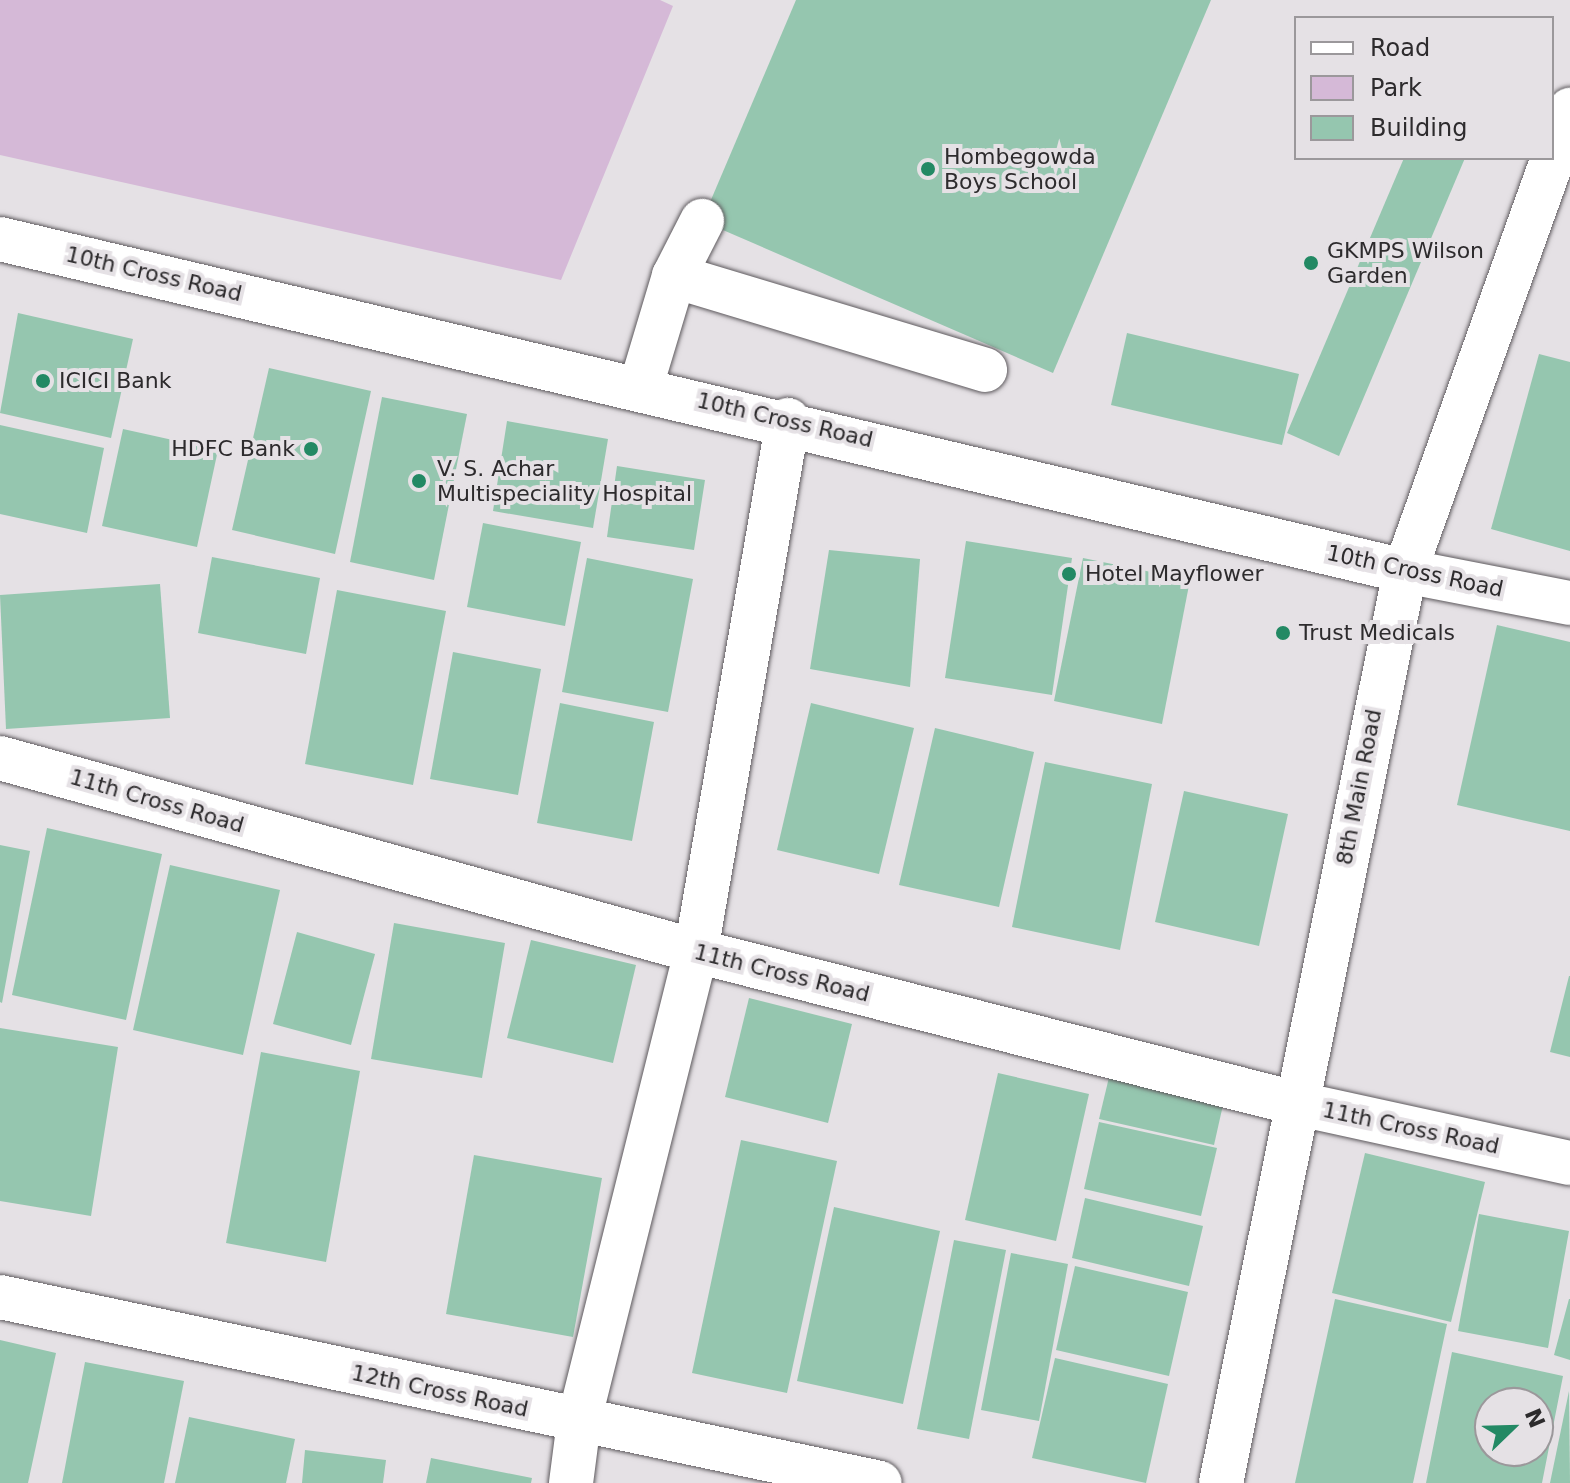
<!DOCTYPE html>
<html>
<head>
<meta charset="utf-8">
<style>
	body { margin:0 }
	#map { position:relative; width:1570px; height:1483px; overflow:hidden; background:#e5e1e5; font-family:"DejaVu Sans",sans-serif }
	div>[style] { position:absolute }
	.green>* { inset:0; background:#d5b9d7 }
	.building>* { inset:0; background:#95c6af }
	.roads { filter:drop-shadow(0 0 2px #5e5a5e) drop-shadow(0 0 2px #5e5a5e) }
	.minor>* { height:44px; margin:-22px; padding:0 22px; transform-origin:22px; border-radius:22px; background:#fff }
	.major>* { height:44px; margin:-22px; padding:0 22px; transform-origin:22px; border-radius:22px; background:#fff }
	.dots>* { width:22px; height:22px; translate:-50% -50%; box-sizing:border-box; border:4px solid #e5e1e5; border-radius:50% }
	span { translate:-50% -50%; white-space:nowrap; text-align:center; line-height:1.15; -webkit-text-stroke:8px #e5e1e5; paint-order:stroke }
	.poi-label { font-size:22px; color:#2d2b2d }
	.left { translate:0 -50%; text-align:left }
	.right { translate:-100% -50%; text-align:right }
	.street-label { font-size:22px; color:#2d2b2d }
	.legend { position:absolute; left:1294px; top:16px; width:260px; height:144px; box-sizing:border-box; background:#e5e1e5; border:2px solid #9b989b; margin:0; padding:10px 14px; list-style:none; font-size:24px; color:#2d2b2d }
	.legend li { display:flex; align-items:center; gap:16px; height:40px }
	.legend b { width:40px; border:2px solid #9b989b }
	.north { position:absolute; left:1474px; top:1387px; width:80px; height:80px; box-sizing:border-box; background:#e5e1e5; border:2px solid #9b989b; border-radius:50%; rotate:67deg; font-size:22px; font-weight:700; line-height:32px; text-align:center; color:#2d2b2d }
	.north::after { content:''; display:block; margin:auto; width:28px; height:36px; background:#238964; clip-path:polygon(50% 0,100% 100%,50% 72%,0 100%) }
</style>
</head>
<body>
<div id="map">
	<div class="green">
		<div style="clip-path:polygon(0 0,660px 0,673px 6px,561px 280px,0 155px)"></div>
	</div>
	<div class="building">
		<div style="clip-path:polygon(796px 0,1211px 0,1053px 373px,702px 221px)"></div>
		<div style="clip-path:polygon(1404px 158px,1465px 158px,1339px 456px,1287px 433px)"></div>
		<div style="clip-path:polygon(18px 313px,133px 339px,111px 438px,0 413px)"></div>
		<div style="clip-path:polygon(1127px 333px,1299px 374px,1282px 445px,1111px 405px)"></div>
		<div style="clip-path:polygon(1539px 354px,1570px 362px,1570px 551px,1491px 529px)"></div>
		<div style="clip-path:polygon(269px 368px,371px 391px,335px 554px,232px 530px)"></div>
		<div style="clip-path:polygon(382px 397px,467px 414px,434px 580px,350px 562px)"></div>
		<div style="clip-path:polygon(507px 421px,608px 439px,593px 528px,493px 511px)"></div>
		<div style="clip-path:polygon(0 425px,104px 448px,87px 533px,0 514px)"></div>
		<div style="clip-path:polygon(123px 429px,218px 450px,197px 547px,102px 526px)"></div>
		<div style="clip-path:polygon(617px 466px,705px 480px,694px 550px,607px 537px)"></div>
		<div style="clip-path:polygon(483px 523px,581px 542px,565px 626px,467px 607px)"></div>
		<div style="clip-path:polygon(966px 541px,1072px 558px,1052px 695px,945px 678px)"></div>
		<div style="clip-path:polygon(829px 550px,920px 559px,910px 687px,810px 669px)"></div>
		<div style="clip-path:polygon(212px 557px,320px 578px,306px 654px,198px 633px)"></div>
		<div style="clip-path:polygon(587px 558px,693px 579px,668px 712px,562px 692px)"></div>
		<div style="clip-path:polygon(1083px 558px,1190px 580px,1162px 724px,1054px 701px)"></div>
		<div style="clip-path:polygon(160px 584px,170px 718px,6px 729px,0 595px)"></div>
		<div style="clip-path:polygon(337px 590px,446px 611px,413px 785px,305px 764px)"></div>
		<div style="clip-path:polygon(1497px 625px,1570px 642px,1570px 831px,1457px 805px)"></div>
		<div style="clip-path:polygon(453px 652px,541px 669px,518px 795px,430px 779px)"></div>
		<div style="clip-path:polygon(560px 703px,654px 722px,632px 841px,537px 823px)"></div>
		<div style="clip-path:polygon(811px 703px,914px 728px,879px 874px,777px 850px)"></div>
		<div style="clip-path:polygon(935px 728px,1034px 752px,999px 907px,899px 885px)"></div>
		<div style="clip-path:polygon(1045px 762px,1152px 784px,1120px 950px,1012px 927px)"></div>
		<div style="clip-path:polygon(1184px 791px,1288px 814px,1259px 946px,1155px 922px)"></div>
		<div style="clip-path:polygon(47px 828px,162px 854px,126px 1020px,12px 995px)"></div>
		<div style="clip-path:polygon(0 845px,30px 851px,2px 1003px,0 1002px)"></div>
		<div style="clip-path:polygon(170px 865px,280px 890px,243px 1055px,133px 1030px)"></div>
		<div style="clip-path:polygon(394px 923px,505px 943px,482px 1078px,371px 1059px)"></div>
		<div style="clip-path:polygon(297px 932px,375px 954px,351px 1045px,273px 1024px)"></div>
		<div style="clip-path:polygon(531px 940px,636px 965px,613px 1063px,507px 1038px)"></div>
		<div style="clip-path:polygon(1569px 976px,1570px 976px,1570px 1057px,1550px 1052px)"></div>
		<div style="clip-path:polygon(749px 998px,852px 1024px,828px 1123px,725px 1097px)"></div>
		<div style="clip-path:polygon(0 1028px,118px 1047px,91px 1216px,0 1201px)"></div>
		<div style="clip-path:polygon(261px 1052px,360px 1071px,326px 1262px,226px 1243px)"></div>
		<div style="clip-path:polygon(1111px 1069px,1225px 1096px,1214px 1145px,1099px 1119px)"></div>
		<div style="clip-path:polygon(998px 1073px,1089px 1094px,1056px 1241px,965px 1220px)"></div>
		<div style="clip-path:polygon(1099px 1122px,1217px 1148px,1201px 1216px,1084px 1189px)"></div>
		<div style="clip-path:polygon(741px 1140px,837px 1161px,787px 1393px,692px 1373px)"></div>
		<div style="clip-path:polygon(1365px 1153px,1485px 1182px,1451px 1322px,1332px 1293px)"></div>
		<div style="clip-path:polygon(474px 1155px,602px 1178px,573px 1337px,446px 1314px)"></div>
		<div style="clip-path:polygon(1085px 1198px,1203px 1226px,1189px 1286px,1072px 1258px)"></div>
		<div style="clip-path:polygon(834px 1207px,940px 1231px,903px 1404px,797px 1381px)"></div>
		<div style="clip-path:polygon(1479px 1214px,1569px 1231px,1548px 1348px,1458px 1331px)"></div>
		<div style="clip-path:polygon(954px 1240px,1006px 1250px,969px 1439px,917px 1429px)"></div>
		<div style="clip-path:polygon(1011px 1253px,1068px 1264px,1039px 1421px,981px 1410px)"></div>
		<div style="clip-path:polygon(1075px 1266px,1188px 1292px,1169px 1376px,1056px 1350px)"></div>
		<div style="clip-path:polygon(1335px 1299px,1447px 1324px,1413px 1483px,1295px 1483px)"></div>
		<div style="clip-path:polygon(1569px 1299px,1570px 1299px,1570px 1360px,1554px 1355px)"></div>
		<div style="clip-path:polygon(0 1340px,56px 1353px,28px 1483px,0 1483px)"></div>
		<div style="clip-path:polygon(evenodd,1452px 1352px,1563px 1376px,1542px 1483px,1426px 1483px,1452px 1352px,1490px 1403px,1538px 1403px,1538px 1451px,1490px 1451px,1490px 1403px)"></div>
		<div style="clip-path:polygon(1055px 1358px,1168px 1384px,1146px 1483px,1032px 1458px)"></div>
		<div style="clip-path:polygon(85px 1362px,184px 1381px,164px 1483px,62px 1483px)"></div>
		<div style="clip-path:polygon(1569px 1391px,1570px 1483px,1550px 1483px)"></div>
		<div style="clip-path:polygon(189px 1417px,295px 1439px,286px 1483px,175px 1483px)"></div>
		<div style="clip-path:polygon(305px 1450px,386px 1460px,383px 1483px,302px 1483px)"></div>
		<div style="clip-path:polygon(431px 1458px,532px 1478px,531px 1483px,426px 1483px)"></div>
	</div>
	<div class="roads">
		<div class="minor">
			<div style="left:674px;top:276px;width:325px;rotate:16.8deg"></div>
			<div style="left:641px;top:386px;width:115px;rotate:-73.3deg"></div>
			<div style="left:674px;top:276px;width:62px;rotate:-63deg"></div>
			<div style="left:0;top:758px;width:722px;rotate:15.5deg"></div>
			<div style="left:696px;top:951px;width:622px;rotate:14.24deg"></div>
			<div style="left:1299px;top:1104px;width:277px;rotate:12.3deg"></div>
			<div style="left:571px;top:1483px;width:63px;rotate:-82.6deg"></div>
			<div style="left:579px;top:1421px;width:484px;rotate:-76deg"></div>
			<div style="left:696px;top:951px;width:539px;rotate:-80.17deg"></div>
			<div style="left:1221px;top:1483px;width:930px;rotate:-78.59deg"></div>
			<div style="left:1405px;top:571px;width:490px;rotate:-70.3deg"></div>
		</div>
		<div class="major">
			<div style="left:0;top:239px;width:1444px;rotate:13.3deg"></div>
			<div style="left:1405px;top:571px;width:168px;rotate:11deg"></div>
			<div style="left:0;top:1297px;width:899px;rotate:11.93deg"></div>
		</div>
	</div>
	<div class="dots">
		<div style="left:928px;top:169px;background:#238964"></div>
		<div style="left:1311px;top:263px;background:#238964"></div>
		<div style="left:43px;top:381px;background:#238964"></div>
		<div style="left:311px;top:449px;background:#238964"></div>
		<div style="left:419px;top:481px;background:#238964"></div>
		<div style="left:1069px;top:574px;background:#238964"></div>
		<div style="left:1283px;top:633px;background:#238964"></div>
	</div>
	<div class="poi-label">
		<span class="left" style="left:944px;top:169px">Hombegowda<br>Boys School</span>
		<span class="left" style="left:1327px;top:263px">GKMPS Wilson<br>Garden</span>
		<span class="left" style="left:59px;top:381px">ICICI Bank</span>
		<span class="right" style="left:295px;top:449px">HDFC Bank</span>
		<span class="left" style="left:437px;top:481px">V. S. Achar<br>Multispeciality Hospital</span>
		<span class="left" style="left:1085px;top:574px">Hotel Mayflower</span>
		<span class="left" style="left:1299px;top:633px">Trust Medicals</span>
	</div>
	<div class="street-label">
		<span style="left:154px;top:274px;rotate:13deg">10th Cross Road</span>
		<span style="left:785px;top:420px;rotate:13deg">10th Cross Road</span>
		<span style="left:1415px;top:571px;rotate:12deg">10th Cross Road</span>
		<span style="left:1359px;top:787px;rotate:-79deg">8th Main Road</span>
		<span style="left:157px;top:801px;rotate:16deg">11th Cross Road</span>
		<span style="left:782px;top:973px;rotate:14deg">11th Cross Road</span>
		<span style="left:1411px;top:1128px;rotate:12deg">11th Cross Road</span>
		<span style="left:440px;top:1391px;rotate:12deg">12th Cross Road</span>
	</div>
	<ul class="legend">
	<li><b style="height:10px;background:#fff"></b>Road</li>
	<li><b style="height:22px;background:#d5b9d7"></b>Park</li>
	<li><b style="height:22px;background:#95c6af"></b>Building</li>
	</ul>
	<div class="north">N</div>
</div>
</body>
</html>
